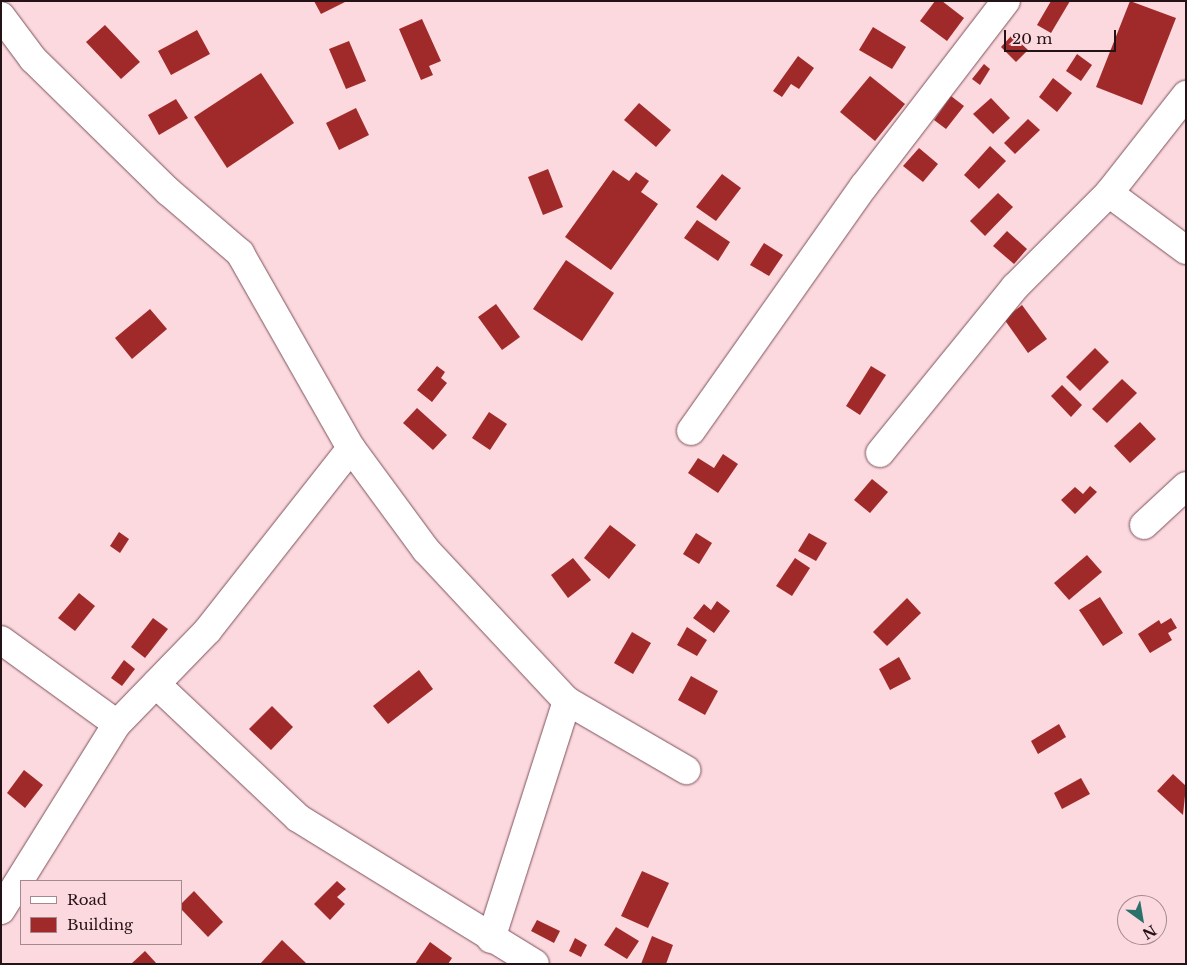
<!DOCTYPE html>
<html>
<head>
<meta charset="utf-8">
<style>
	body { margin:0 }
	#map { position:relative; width:1187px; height:965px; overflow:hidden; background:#fbd9df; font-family:"Libre Baskerville",serif }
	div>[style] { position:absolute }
	.building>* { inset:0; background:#a02a29 }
	.roads { filter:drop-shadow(0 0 1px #7e505a) drop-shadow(0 0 1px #7e505a) }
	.minor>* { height:28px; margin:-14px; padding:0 14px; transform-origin:14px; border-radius:14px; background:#fff }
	span { translate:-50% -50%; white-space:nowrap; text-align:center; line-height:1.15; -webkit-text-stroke:5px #fbd9df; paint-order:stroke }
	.frame { position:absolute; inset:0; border:2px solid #251216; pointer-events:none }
	.legend { position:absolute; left:20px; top:880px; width:162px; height:65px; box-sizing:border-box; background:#fbd9df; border:1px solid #a5898f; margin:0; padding:6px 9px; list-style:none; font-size:15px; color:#251216 }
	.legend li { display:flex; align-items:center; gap:10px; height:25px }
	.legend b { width:25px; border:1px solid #a5898f }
	.north { position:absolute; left:1117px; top:895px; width:50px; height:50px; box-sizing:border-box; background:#fbd9df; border:1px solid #a5898f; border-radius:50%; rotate:148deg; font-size:14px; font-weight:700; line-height:20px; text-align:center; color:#251216 }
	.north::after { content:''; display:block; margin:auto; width:18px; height:22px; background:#29716a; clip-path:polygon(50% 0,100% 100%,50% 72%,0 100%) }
	.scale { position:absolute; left:1004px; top:30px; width:112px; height:22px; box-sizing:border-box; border:2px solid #251216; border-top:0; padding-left:6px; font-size:15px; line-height:18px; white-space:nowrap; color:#251216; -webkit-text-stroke:4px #fbd9df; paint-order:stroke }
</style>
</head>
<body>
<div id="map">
	<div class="building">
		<div style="clip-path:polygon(314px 1px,347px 1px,321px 14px)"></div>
		<div style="clip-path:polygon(935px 1px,942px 1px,964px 18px,947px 41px,920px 21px)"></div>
		<div style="clip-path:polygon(1051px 1px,1070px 1px,1051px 33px,1037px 25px)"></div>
		<div style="clip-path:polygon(1130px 1px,1176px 18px,1142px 105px,1096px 87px)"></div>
		<div style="clip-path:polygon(422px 19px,441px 61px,429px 66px,433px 75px,421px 80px,399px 29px)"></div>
		<div style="clip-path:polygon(105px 25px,140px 62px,121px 79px,86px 42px)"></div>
		<div style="clip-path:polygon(873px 27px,906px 47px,892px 69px,859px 50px)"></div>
		<div style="clip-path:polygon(197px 30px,210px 54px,171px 75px,158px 51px)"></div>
		<div style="clip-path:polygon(1012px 35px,1028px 50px,1016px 62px,1001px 47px)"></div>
		<div style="clip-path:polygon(349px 41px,366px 81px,346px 89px,329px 49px)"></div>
		<div style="clip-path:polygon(1077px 54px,1092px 65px,1081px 81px,1066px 71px)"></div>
		<div style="clip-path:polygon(798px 56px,814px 68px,799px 89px,791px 84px,782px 97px,773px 91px)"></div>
		<div style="clip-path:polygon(984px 64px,990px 69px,980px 85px,972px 79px)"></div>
		<div style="clip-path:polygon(261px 73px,294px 123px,227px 168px,194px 117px)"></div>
		<div style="clip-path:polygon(870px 76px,905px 104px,875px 141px,840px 112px)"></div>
		<div style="clip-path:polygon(1053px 78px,1072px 93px,1057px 112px,1039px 97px)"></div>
		<div style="clip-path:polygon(951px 96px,964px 106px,946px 129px,934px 120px)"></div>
		<div style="clip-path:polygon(991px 98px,1010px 118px,993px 134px,973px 114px)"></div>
		<div style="clip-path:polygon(176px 99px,188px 118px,159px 135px,148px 115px)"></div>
		<div style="clip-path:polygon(639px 103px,671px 130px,656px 147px,624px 120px)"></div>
		<div style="clip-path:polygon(356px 108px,369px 135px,339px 150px,326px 123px)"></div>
		<div style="clip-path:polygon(1028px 119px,1040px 130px,1015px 154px,1004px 143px)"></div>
		<div style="clip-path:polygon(990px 146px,1006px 161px,979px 189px,964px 175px)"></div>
		<div style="clip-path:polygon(919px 148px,938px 164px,923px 182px,903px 166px)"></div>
		<div style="clip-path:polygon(548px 169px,563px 207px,543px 215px,528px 177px)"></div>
		<div style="clip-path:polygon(613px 170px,629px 181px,636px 172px,649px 181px,641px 192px,658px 204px,611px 270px,565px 237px)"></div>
		<div style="clip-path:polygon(722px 174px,741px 188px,716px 221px,696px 207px)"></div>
		<div style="clip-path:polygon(998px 193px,1013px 207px,985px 236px,970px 221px)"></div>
		<div style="clip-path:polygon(697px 220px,730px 242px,718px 261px,684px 238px)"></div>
		<div style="clip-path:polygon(1007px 231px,1027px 249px,1014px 264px,993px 246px)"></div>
		<div style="clip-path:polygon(764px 243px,783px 255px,769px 276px,750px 265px)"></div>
		<div style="clip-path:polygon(566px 260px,614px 293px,582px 341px,533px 309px)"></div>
		<div style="clip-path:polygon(496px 304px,520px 337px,502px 350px,478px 317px)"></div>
		<div style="clip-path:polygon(1022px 305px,1047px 339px,1028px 353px,1004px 319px)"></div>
		<div style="clip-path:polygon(150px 309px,167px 329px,132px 359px,115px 338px)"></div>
		<div style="clip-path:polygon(1095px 348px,1109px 362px,1080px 391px,1066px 377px)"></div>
		<div style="clip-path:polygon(437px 366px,445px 372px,441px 378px,447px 383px,432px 402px,417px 390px)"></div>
		<div style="clip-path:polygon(871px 366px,886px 375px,860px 415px,846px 406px)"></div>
		<div style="clip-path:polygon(1122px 379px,1137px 393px,1107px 423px,1092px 409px)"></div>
		<div style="clip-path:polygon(1062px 385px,1082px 405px,1071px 417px,1051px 396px)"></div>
		<div style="clip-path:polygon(417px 408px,447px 435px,433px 450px,403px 423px)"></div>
		<div style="clip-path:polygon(489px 412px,507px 424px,490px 450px,472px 438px)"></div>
		<div style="clip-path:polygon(1140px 422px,1156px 439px,1130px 463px,1114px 446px)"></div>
		<div style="clip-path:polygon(723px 454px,738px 464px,718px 493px,688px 473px,698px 458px,714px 468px)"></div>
		<div style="clip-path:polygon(872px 479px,888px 492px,870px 513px,854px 500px)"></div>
		<div style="clip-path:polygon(1090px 486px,1097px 492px,1075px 514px,1061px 500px,1075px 487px,1083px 494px)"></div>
		<div style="clip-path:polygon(610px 525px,636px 545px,609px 579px,584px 558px)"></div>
		<div style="clip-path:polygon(119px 532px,129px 539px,120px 553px,110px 546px)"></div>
		<div style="clip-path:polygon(696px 533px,712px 543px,699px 564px,683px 554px)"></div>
		<div style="clip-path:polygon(809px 533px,827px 543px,816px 561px,798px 551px)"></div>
		<div style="clip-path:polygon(1087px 555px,1102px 572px,1069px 600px,1054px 583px)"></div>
		<div style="clip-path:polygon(573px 558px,591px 580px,568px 598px,551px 575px)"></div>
		<div style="clip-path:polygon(795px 558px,810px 568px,792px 596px,776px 586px)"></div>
		<div style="clip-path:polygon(79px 593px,95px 606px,75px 631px,58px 618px)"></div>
		<div style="clip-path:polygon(1100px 597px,1123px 633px,1103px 646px,1079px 610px)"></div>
		<div style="clip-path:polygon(907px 598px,921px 613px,887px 646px,873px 632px)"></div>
		<div style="clip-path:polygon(717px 601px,730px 611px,714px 633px,693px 618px,704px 604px,711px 610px)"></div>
		<div style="clip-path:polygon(153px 618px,168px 629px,145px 658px,131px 647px)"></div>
		<div style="clip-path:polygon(1171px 618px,1177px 628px,1168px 633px,1172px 640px,1150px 653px,1138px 634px,1159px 620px,1161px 624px)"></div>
		<div style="clip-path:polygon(687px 627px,707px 640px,697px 656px,677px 645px)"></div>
		<div style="clip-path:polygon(632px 632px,651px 643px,633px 674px,614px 663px)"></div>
		<div style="clip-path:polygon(899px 657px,911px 679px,890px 690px,879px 669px)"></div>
		<div style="clip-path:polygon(124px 660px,135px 669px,122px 686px,111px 678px)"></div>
		<div style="clip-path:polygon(419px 670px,433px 689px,388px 724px,373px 706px)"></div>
		<div style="clip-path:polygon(691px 676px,718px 691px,705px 715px,678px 700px)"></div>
		<div style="clip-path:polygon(272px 706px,293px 727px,271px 750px,249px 729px)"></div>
		<div style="clip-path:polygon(1059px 724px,1066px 737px,1038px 754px,1031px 741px)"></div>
		<div style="clip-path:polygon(24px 770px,43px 785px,25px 808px,7px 793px)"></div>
		<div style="clip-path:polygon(1173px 774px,1186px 786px,1183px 815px,1157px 791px)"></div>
		<div style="clip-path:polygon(1081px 778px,1090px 794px,1062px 809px,1054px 793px)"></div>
		<div style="clip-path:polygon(642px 871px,669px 883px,648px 928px,621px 916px)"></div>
		<div style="clip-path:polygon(337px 881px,346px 889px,337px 897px,345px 904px,330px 920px,314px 904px)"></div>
		<div style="clip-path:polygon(194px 891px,223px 922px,208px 937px,181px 909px,181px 904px)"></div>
		<div style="clip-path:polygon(537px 920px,560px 931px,554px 943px,531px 931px)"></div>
		<div style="clip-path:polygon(616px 927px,639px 941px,627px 959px,604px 945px)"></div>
		<div style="clip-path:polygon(652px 936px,673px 945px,666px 964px,641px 964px)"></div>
		<div style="clip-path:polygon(575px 938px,587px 945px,581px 957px,569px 951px)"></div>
		<div style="clip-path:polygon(282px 940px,307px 964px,260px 964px)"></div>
		<div style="clip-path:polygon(430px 942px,452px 958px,448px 964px,415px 964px)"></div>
		<div style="clip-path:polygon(145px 951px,157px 964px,131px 964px)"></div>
	</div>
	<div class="roads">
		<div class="minor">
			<div style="left:1px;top:16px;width:54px;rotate:53.3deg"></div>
			<div style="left:33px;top:59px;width:190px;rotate:44.4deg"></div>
			<div style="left:169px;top:192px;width:94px;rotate:40.7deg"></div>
			<div style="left:240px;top:253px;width:224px;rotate:60.4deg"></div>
			<div style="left:351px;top:448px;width:127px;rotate:53.7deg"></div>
			<div style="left:426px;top:550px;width:207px;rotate:47deg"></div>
			<div style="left:567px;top:701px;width:138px;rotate:30.1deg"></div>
			<div style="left:1109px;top:193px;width:96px;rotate:36.5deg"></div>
			<div style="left:691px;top:431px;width:300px;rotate:-54.8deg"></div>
			<div style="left:864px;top:186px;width:233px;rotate:-52.5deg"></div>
			<div style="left:880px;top:453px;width:214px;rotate:-50.9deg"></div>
			<div style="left:1015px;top:287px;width:133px;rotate:-45deg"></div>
			<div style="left:1109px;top:193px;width:125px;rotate:-51.8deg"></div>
			<div style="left:1144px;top:525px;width:57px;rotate:-42.9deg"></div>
			<div style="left:1px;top:640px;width:143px;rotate:35.9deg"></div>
			<div style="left:156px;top:684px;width:195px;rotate:43.3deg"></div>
			<div style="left:298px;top:818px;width:278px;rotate:31.6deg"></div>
			<div style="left:1px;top:910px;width:219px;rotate:-58.1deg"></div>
			<div style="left:117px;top:724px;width:131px;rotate:-45.9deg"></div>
			<div style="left:208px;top:630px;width:231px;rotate:-51.8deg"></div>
			<div style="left:491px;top:939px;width:250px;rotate:-72.3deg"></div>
		</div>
	</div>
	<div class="frame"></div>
	<ul class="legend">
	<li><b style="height:6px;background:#fff"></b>Road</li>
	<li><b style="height:14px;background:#a02a29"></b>Building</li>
	</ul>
	<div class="north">N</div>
	<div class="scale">20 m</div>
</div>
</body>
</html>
